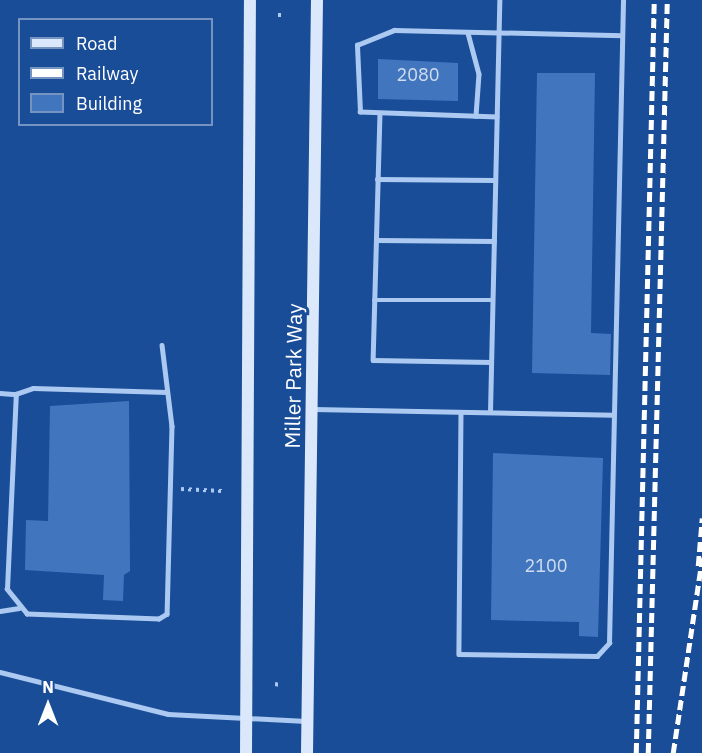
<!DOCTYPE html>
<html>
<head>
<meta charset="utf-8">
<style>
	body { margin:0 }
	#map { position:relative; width:702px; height:753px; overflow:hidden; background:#194d98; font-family:"IBM Plex Sans",sans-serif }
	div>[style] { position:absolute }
	.building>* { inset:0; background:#4176bf }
	.path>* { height:4px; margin-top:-2px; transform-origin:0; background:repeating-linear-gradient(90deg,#accaf1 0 3px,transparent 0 7.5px) }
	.service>* { height:4.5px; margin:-2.25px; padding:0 2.25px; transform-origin:2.25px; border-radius:2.25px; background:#accaf1 }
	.secondary>* { height:12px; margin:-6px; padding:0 6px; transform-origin:6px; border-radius:6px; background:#dbe8fc }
	.rail>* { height:4.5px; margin-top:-2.25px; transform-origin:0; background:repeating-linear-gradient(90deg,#fff 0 10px,transparent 0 14.5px) }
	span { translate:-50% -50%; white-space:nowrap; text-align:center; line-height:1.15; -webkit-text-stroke:6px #194d98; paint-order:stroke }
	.number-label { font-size:18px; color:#d0ddef }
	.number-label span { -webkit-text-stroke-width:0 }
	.street-label { font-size:21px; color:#fff }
	.legend { position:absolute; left:18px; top:18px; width:195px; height:108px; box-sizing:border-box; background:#194d98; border:2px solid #7594c1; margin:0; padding:8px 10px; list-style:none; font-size:18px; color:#fff }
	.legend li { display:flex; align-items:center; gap:12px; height:30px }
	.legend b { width:30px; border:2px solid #7594c1 }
	.north { position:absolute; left:18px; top:675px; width:60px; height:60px; -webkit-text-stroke:4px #194d98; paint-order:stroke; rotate:0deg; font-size:16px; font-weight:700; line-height:24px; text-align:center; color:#fff }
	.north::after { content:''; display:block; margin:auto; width:21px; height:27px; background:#fff; clip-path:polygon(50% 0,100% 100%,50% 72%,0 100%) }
</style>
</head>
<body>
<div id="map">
	<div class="building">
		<div style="clip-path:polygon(378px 59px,458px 63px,458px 101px,378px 99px)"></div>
		<div style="clip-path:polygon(537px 73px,595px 73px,591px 333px,611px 334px,610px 375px,532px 373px)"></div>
		<div style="clip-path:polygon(129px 401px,130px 571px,124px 575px,123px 601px,103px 600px,104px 575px,25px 570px,26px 520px,48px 521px,50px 406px)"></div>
		<div style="clip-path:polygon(493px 453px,603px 458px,598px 637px,579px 636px,579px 622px,491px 620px)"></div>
	</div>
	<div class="path">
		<div style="left:278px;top:15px;width:7px"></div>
		<div style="left:181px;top:489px;width:41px;rotate:2.8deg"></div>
		<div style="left:275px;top:684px;width:5px;rotate:11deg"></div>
	</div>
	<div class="service">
		<div style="left:468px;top:33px;width:42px;rotate:75deg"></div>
		<div style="left:479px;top:74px;width:42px;rotate:94.1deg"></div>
		<div style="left:380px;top:113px;width:247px;rotate:91.6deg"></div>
		<div style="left:373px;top:360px;width:118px;rotate:1deg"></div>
		<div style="left:497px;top:117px;width:137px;rotate:-177.9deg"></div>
		<div style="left:360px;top:112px;width:67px;rotate:-92.6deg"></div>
		<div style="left:357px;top:45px;width:40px;rotate:-22deg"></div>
		<div style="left:394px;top:30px;width:228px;rotate:1.3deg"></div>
		<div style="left:377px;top:179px;width:118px;rotate:0.5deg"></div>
		<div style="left:376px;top:240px;width:118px;rotate:0.5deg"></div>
		<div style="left:374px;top:300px;width:118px"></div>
		<div style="left:162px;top:345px;width:82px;rotate:83deg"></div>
		<div style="left:172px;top:426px;width:188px;rotate:91.5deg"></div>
		<div style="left:167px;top:614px;width:9px;rotate:148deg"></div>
		<div style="left:159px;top:619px;width:132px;rotate:-177.8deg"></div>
		<div style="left:27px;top:614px;width:32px;rotate:-129deg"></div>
		<div style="left:7px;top:589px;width:195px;rotate:-87.4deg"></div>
		<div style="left:16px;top:394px;width:18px;rotate:-19deg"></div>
		<div style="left:33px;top:388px;width:134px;rotate:1.7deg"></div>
		<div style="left:0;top:393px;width:16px;rotate:4deg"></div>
		<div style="left:313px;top:409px;width:300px;rotate:1.1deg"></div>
		<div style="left:461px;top:412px;width:242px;rotate:90.5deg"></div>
		<div style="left:459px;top:654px;width:138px;rotate:0.8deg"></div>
		<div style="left:597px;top:656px;width:18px;rotate:-47deg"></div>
		<div style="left:609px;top:643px;width:643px;rotate:-88.75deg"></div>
		<div style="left:490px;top:412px;width:412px;rotate:-88.7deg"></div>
		<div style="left:0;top:611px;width:19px;rotate:-9deg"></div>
		<div style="left:0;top:672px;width:173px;rotate:14deg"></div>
		<div style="left:168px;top:714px;width:138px;rotate:2.9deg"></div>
	</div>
	<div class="secondary">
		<div style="left:246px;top:753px;width:753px;rotate:-89.7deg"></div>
		<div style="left:307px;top:753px;width:753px;rotate:-89.24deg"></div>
	</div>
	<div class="rail">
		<div style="left:698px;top:566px;width:48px;rotate:-85.2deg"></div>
		<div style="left:636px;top:753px;width:753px;rotate:-88.63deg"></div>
		<div style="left:648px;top:753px;width:753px;rotate:-88.55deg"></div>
		<div style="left:673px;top:753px;width:197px;rotate:-81.5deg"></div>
	</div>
	<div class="number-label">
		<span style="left:418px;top:75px">2080</span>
		<span style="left:546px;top:566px">2100</span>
	</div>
	<div class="street-label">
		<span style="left:293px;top:376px;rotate:-89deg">Miller Park Way</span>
	</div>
	<ul class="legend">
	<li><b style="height:8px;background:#dbe8fc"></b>Road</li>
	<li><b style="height:8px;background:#fff"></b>Railway</li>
	<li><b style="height:16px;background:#4176bf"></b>Building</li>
	</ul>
	<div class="north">N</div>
</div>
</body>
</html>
